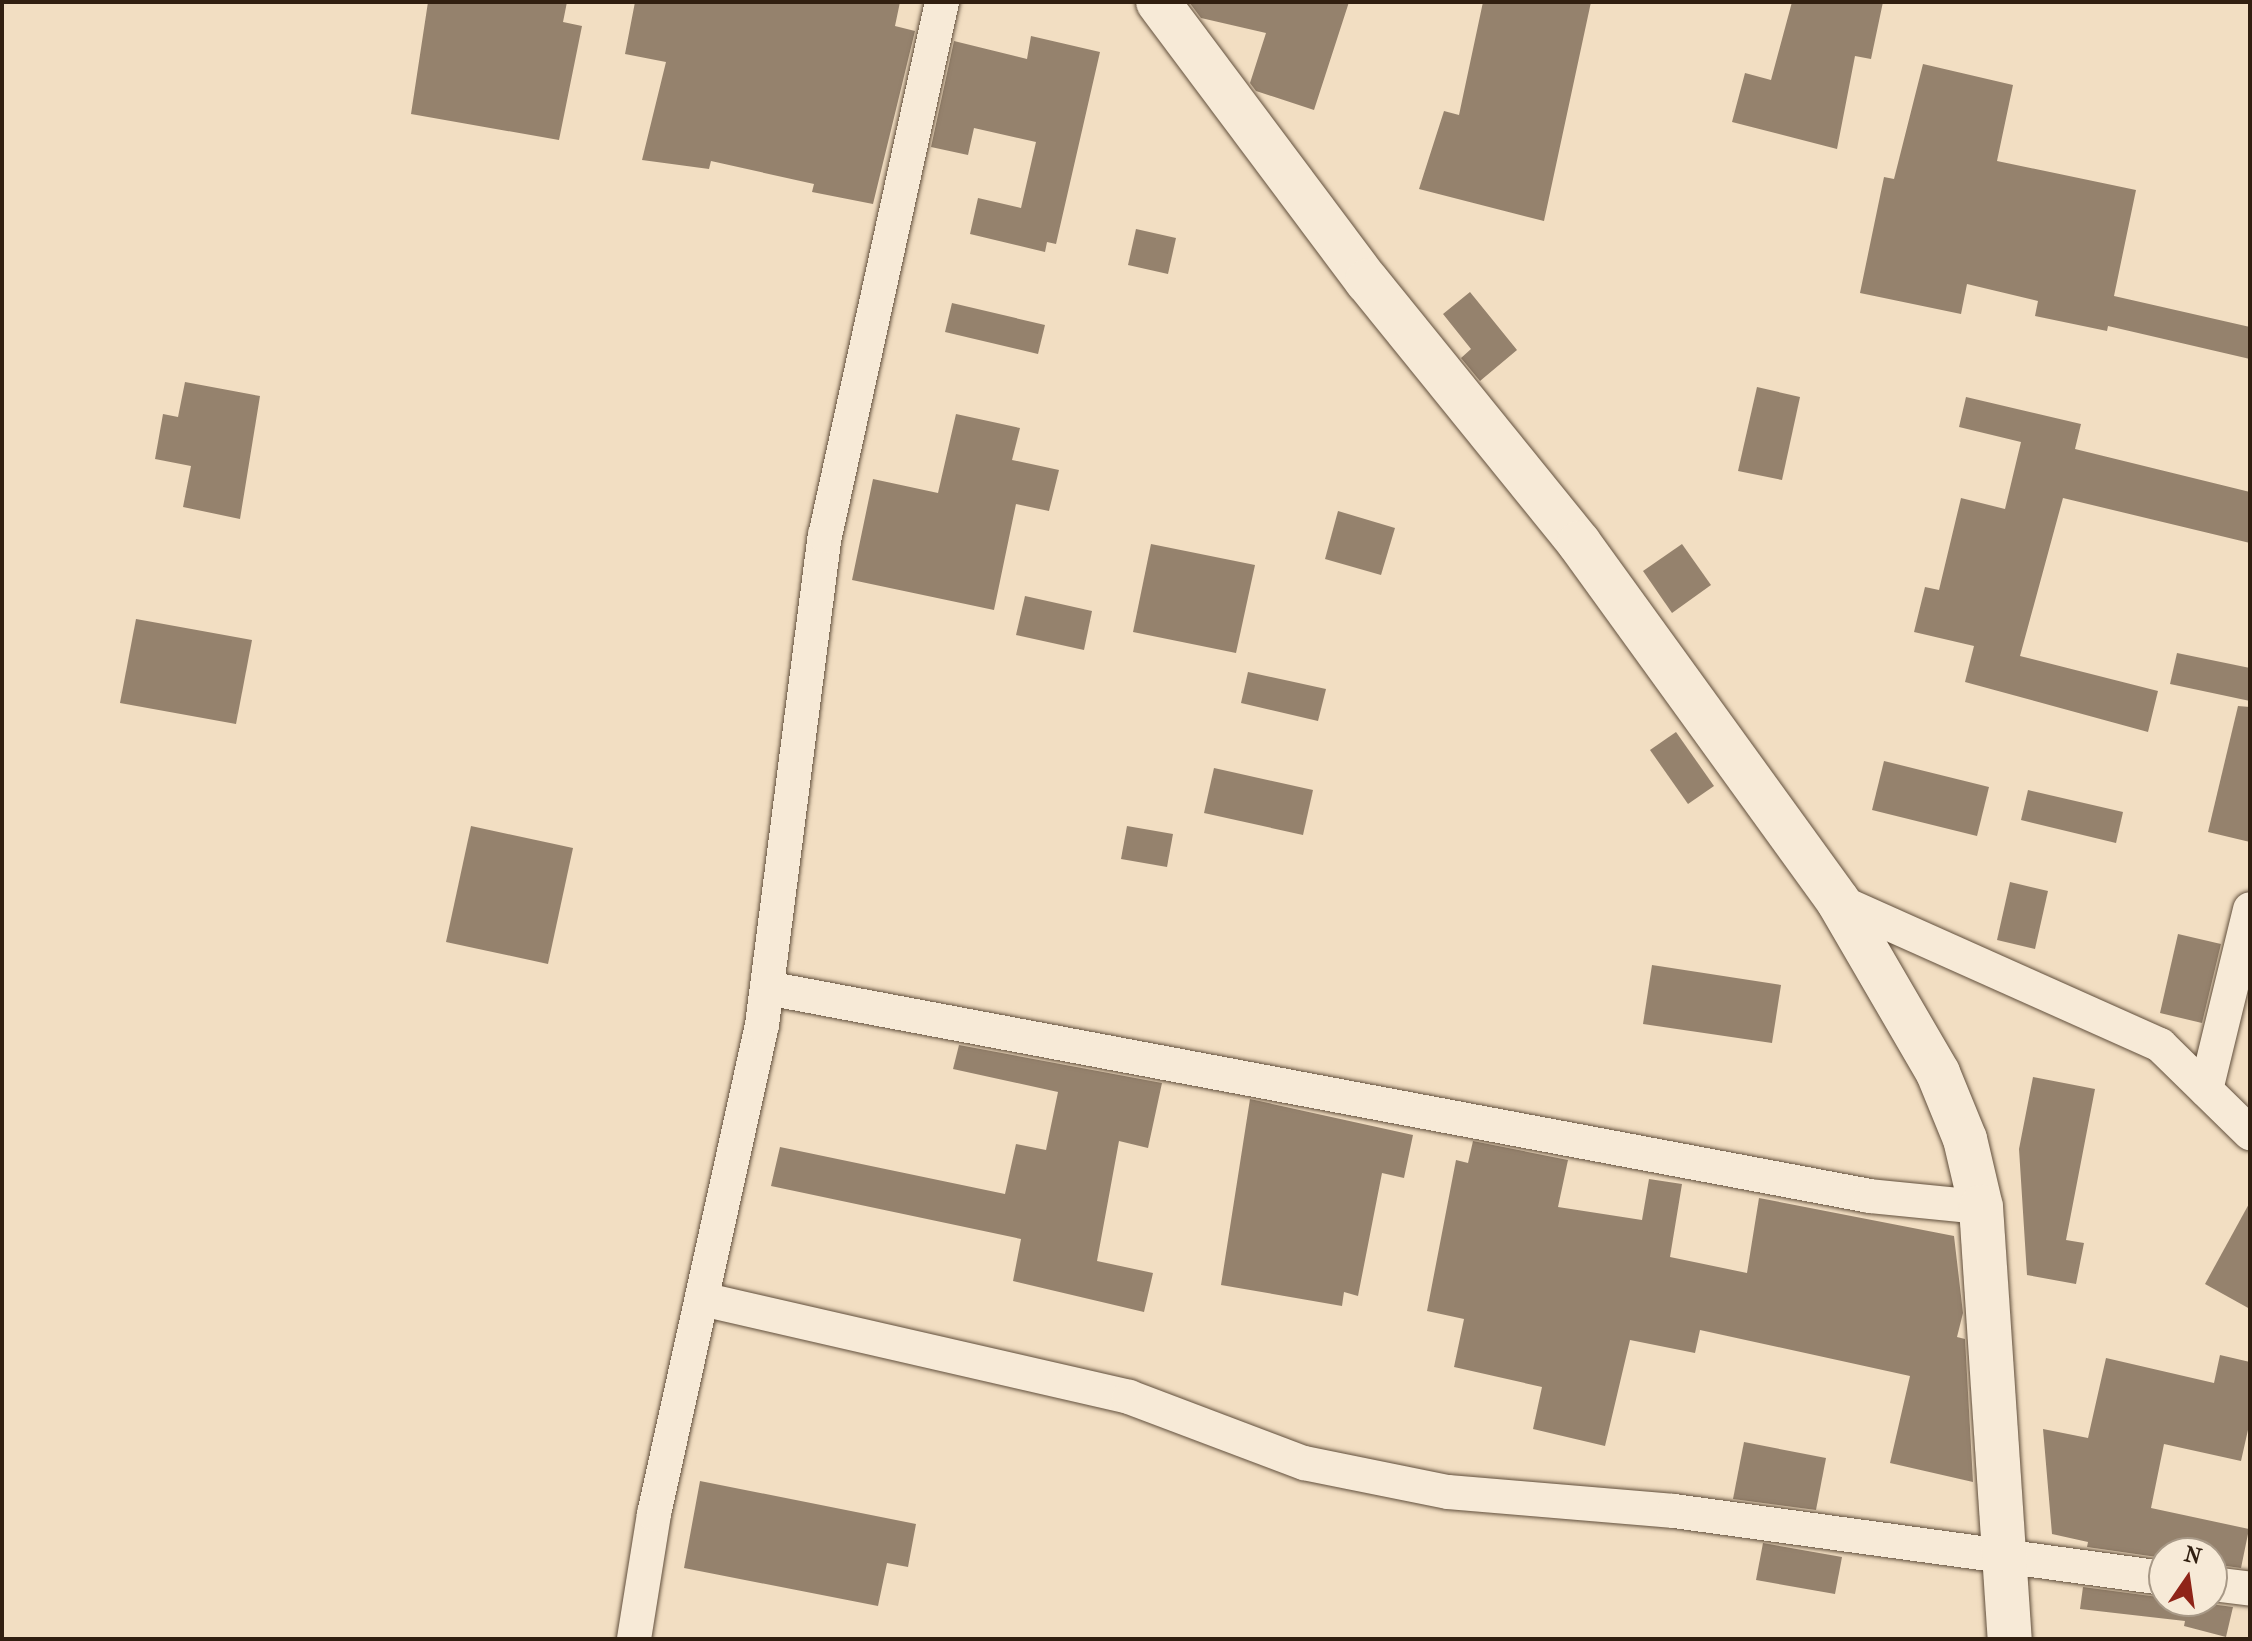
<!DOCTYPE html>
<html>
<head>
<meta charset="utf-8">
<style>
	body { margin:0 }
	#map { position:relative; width:2252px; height:1641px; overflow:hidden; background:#f2dec2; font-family:"IM FELL French Canon",serif }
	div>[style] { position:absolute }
	.building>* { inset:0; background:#95826d }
	.roads { filter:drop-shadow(0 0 2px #614f3c) drop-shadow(0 0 2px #614f3c) }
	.street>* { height:34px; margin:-17px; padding:0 17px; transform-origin:17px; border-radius:17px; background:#f7ead7 }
	.secondary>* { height:44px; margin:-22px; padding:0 22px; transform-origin:22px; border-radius:22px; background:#f7ead7 }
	span { translate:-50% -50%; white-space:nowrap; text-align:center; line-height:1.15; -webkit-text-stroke:6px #f7ead7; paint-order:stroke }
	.frame { position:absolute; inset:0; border:4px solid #311f10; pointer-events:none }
	.north { position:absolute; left:2148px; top:1537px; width:80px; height:80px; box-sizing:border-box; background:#f7ead7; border:2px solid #a89987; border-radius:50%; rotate:13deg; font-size:22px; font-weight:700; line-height:32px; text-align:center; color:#311f10 }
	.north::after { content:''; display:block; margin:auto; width:28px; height:36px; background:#8f2418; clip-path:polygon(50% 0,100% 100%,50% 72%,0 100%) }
</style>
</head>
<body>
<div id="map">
	<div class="building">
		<div style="clip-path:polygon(428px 2px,567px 2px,563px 22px,582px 26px,559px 140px,411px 114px)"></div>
		<div style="clip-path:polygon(635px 2px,900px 2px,895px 26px,915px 31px,873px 204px,812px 192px,814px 184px,711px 161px,709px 169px,642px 160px,666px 62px,625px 54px)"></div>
		<div style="clip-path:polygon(1189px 2px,1349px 2px,1314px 110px,1256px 91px,1250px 83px,1266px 33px,1201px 18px)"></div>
		<div style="clip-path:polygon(1483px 2px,1591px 2px,1544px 221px,1419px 189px,1444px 111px,1459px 115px)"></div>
		<div style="clip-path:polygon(1792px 2px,1883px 2px,1871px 59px,1855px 56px,1837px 149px,1732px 122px,1745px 73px,1771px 80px)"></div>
		<div style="clip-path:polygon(1031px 36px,1100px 52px,1056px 244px,1047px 242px,1045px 252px,970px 234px,978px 198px,1021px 208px,1036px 142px,974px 128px,968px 155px,931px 147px,954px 41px,1027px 59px)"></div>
		<div style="clip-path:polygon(1923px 64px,2013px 85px,1997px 161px,2136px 190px,2114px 296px,2250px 327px,2250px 359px,2108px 326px,2107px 331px,2035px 316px,2038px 301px,1967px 284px,1961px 314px,1860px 293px,1884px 177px,1894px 179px)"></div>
		<div style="clip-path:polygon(1136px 229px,1176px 238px,1168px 274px,1128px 265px)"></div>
		<div style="clip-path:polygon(1470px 292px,1517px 350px,1480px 381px,1461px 358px,1471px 349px,1443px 314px)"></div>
		<div style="clip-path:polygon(952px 303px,1045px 325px,1038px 354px,945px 332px)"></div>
		<div style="clip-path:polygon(185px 382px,260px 396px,240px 519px,183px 507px,191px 466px,155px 459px,163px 414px,178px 417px)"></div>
		<div style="clip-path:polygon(1757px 387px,1800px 397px,1782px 480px,1738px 471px)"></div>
		<div style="clip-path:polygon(1966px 397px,2081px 424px,2075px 449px,2250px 492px,2250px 543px,2063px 498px,2020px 656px,2158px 691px,2148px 732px,1965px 682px,1974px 646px,1914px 632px,1925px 587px,1939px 590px,1961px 498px,2005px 509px,2021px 442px,1959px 427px)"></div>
		<div style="clip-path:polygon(956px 414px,1020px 428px,1012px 460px,1059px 470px,1049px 511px,1016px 504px,994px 610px,852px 580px,873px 479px,938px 493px)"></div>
		<div style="clip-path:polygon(1338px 511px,1395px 528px,1381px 575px,1325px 559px)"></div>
		<div style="clip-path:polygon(1151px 544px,1255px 565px,1236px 653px,1133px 632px)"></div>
		<div style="clip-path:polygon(1682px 544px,1711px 585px,1672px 613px,1643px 571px)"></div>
		<div style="clip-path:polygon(1025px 596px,1092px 611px,1084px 650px,1016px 635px)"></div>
		<div style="clip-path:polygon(136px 619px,252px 640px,236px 724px,120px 703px)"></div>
		<div style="clip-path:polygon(2177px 653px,2250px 668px,2250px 701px,2170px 684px)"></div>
		<div style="clip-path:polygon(1248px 672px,1326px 689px,1318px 721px,1241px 703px)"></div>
		<div style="clip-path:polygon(2238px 706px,2250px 707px,2250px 842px,2208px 832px)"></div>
		<div style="clip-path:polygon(1676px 732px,1714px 786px,1688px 804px,1650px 750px)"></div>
		<div style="clip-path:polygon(1884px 761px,1989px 787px,1977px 836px,1872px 810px)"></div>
		<div style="clip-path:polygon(1214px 768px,1313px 790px,1303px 835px,1204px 813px)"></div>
		<div style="clip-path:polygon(2028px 790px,2123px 812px,2116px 843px,2021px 820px)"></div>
		<div style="clip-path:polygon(471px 826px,573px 848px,548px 964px,446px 942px)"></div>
		<div style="clip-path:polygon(1127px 826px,1173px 834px,1167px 867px,1121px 859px)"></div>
		<div style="clip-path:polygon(2010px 882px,2048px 891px,2035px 949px,1997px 940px)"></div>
		<div style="clip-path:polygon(2178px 934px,2221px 944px,2202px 1023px,2160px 1013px)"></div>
		<div style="clip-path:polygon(1652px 965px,1781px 985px,1772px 1043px,1643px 1024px)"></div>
		<div style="clip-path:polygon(959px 1045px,1162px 1083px,1148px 1148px,1119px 1141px,1097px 1261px,1153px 1273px,1144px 1312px,1013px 1281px,1021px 1239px,771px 1186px,780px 1147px,1005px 1194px,1016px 1144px,1046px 1150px,1058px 1092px,953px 1069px)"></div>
		<div style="clip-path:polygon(2033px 1077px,2095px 1089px,2066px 1240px,2084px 1243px,2076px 1284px,2027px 1275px,2019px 1149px)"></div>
		<div style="clip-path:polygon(1250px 1099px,1413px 1135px,1404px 1178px,1382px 1173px,1358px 1296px,1344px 1292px,1342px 1306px,1221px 1285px)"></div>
		<div style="clip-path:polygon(1473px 1141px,1568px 1160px,1558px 1207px,1642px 1220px,1649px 1179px,1682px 1184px,1670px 1257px,1747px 1273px,1759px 1198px,1954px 1236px,1963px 1313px,1957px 1337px,1965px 1339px,1973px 1482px,1890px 1463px,1910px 1376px,1700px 1330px,1695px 1353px,1630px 1340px,1605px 1446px,1533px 1429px,1542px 1387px,1454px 1367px,1464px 1319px,1427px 1311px,1456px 1160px,1468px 1163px)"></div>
		<div style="clip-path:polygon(2250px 1202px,2250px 1309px,2205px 1284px)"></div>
		<div style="clip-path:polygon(2220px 1355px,2250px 1362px,2250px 1421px,2241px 1461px,2164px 1444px,2151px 1508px,2249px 1529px,2241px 1568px,2212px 1564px,2212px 1553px,2164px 1553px,2164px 1558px,2087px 1547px,2088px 1542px,2052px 1534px,2043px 1429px,2088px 1438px,2106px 1358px,2214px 1383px)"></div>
		<div style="clip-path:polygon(1744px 1442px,1826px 1458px,1816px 1510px,1733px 1499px)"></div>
		<div style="clip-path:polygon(700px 1481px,916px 1524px,908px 1567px,887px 1563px,878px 1606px,684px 1568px)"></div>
		<div style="clip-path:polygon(1763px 1543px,1842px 1557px,1835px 1594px,1756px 1580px)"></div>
		<div style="clip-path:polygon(2083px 1587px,2233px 1607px,2226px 1637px,2184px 1626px,2185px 1621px,2080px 1609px)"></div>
	</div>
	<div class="roads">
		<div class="street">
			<div style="left:1838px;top:901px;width:353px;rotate:24.1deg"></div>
			<div style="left:2160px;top:1045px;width:126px;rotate:44.4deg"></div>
			<div style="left:767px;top:988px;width:1122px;rotate:10.68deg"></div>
			<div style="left:1870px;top:1196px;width:112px;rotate:5.7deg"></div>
			<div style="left:2206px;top:1090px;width:186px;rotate:-76.3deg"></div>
			<div style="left:702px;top:1299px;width:438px;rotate:12.9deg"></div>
			<div style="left:1129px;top:1397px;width:187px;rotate:20.7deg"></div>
			<div style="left:1304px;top:1463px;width:147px;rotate:11.4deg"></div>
			<div style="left:1448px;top:1492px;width:227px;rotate:4.8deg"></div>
			<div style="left:1674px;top:1511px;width:495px;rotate:7.8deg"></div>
			<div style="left:2212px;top:1584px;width:38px;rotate:7deg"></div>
			<div style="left:634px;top:1639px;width:127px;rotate:-80.9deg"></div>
			<div style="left:654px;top:1514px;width:501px;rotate:-77.55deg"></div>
			<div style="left:762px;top:1025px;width:493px;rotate:-82.7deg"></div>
			<div style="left:825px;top:536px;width:547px;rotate:-77.64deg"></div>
		</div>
		<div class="secondary">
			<div style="left:1158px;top:2px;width:349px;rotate:53.2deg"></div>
			<div style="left:1367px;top:281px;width:337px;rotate:51deg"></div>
			<div style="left:1579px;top:543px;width:442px;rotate:54.1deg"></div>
			<div style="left:1838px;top:901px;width:199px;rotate:59.8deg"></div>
			<div style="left:1938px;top:1073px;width:71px;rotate:67.8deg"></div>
			<div style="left:1965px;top:1139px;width:70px;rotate:76.8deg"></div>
			<div style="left:1981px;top:1207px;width:433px;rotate:86.2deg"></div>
		</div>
	</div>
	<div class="frame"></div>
	<div class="north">N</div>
</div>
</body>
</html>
